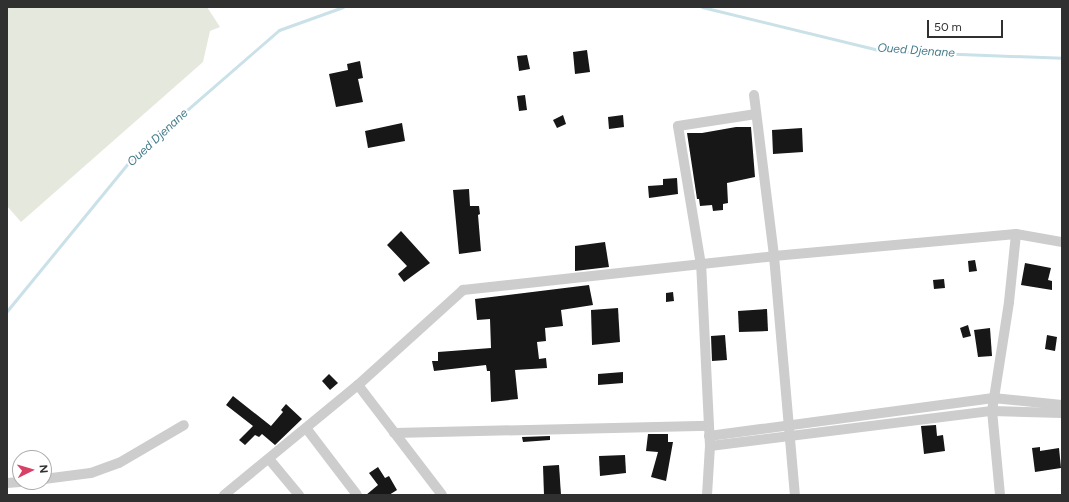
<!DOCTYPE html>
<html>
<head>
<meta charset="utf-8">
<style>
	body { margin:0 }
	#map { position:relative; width:1069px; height:502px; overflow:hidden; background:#fff; font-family:Figtree,sans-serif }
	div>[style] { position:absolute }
	.green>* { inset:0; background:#e5e8dc }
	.stream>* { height:3px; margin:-1.5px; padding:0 1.5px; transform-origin:1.5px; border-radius:1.5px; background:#cae1e8 }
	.building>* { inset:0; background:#171717 }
	.minor>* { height:10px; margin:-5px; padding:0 5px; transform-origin:5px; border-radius:5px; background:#cdcdcd }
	span { translate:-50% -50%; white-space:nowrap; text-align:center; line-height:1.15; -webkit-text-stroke:4px #fff; paint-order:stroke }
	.water-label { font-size:12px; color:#447c8c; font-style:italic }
	.frame { position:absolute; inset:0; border:8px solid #303030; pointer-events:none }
	.north { position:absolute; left:12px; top:450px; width:40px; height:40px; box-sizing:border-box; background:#fff; border:1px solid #acacac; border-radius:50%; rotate:85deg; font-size:11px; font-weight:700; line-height:16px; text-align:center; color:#303030 }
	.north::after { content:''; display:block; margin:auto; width:14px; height:18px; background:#d74166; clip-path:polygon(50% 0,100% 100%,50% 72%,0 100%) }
	.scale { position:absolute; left:927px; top:20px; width:76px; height:18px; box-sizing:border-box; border:2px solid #303030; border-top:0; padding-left:5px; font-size:12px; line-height:14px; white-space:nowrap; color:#303030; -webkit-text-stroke:3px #fff; paint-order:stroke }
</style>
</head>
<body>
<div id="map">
	<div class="green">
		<div style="clip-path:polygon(7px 7px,207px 7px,220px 27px,210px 31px,203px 62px,21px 222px,7px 206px)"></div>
	</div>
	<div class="stream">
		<div style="left:702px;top:7px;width:186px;rotate:13.7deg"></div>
		<div style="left:883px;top:51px;width:179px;rotate:2.2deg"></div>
		<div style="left:7px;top:311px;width:200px;rotate:-50.7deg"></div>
		<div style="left:134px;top:156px;width:192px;rotate:-41deg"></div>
		<div style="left:279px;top:30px;width:68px;rotate:-19.8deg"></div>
	</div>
	<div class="building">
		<div style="clip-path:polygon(587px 50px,590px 72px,575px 74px,573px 52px)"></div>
		<div style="clip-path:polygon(527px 55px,530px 69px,519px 71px,517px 56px)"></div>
		<div style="clip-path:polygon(360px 61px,363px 78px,358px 79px,363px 102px,336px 107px,329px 74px,348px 70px,347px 64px)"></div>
		<div style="clip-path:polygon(525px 95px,527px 110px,519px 111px,517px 96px)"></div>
		<div style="clip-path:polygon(563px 115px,566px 124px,557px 128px,553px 120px)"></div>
		<div style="clip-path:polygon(623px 115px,624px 127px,609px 129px,608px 117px)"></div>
		<div style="clip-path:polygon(402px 123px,405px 141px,368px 148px,365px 131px)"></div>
		<div style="clip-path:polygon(736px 127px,751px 127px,755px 177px,727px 183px,728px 203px,723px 204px,723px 210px,713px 211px,712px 205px,700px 206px,699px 199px,697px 199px,687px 133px,702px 133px)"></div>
		<div style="clip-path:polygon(802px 128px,803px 152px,773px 154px,772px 130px)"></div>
		<div style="clip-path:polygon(677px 178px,678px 194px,649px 198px,648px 186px,663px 185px,663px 179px)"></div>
		<div style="clip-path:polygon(469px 189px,470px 206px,479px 206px,480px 214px,478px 215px,481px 251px,459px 254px,453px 190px)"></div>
		<div style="clip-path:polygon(401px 231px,430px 263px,404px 282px,398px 274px,407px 266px,387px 245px)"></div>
		<div style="clip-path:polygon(605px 242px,609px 267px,575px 271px,575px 246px)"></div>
		<div style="clip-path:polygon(975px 260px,977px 271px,969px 272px,968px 261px)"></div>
		<div style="clip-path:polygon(1025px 263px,1051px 268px,1048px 280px,1052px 281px,1052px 290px,1021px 285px)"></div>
		<div style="clip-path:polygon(944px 279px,945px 288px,934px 289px,933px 280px)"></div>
		<div style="clip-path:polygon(589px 285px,593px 305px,561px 310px,563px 326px,545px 328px,546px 341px,537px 342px,539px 359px,546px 358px,547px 368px,515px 370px,518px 399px,491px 402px,490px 371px,487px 371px,486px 365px,434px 371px,432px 361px,438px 361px,438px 352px,491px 348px,490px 319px,477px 320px,475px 299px)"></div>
		<div style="clip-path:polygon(673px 292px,674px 301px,666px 302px,666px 293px)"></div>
		<div style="clip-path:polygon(618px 308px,620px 342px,592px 345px,591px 310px)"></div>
		<div style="clip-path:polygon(767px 309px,768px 331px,739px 332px,738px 311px)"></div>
		<div style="clip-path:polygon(968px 325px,971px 336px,963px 338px,960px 328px)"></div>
		<div style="clip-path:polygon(990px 328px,992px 356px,978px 357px,974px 330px)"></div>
		<div style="clip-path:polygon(725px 335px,727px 360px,712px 361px,711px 336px)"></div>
		<div style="clip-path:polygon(1047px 335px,1057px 337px,1055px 351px,1045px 349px)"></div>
		<div style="clip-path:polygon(623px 372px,623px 383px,598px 385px,598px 374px)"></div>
		<div style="clip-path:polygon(329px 374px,338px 383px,330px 390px,322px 381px)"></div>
		<div style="clip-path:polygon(233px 396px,271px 426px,283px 412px,281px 410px,286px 404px,302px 419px,275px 445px,262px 434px,259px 437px,255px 435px,245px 445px,239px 440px,253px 426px,226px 405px)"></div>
		<div style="clip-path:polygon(936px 425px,937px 436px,943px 435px,945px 451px,924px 454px,921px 426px)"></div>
		<div style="clip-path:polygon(648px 434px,668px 434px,668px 442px,673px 442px,666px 481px,651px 477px,658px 452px,646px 451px)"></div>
		<div style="clip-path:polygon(550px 436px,550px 440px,523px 442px,522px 437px)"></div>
		<div style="clip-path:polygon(1040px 447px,1040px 451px,1059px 448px,1061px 468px,1035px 472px,1032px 448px)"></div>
		<div style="clip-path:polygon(625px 455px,626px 473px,600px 476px,599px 456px)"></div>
		<div style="clip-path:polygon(559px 465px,561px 495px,544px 495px,543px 466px)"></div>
		<div style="clip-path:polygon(378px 467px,385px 478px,389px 476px,397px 490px,389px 495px,366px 495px,378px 485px,369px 473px)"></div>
	</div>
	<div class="minor">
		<div style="left:754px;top:95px;width:162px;rotate:82.9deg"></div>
		<div style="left:774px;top:256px;width:240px;rotate:85deg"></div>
		<div style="left:358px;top:385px;width:138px;rotate:52.6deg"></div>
		<div style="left:306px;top:428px;width:84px;rotate:52.7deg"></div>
		<div style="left:394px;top:433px;width:315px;rotate:-1.3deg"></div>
		<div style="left:709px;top:436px;width:287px;rotate:-7.6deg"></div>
		<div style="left:993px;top:398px;width:69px;rotate:5.8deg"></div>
		<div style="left:710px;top:446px;width:284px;rotate:-7.1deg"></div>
		<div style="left:992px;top:411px;width:70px;rotate:1.6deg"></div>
		<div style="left:269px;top:459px;width:47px;rotate:50.2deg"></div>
		<div style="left:44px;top:479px;width:47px;rotate:-7.3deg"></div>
		<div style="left:91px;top:473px;width:30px;rotate:-20deg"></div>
		<div style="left:119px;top:463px;width:75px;rotate:-30.3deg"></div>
		<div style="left:7px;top:483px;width:13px;rotate:-4deg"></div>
		<div style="left:224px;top:495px;width:173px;rotate:-39.4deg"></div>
		<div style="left:358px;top:385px;width:142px;rotate:-42.1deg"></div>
		<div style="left:463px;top:290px;width:313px;rotate:-6.2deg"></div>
		<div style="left:774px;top:256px;width:243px;rotate:-5.2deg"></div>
		<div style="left:1016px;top:234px;width:47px;rotate:9.9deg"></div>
		<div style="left:707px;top:495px;width:49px;rotate:-86.5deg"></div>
		<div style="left:710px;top:446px;width:181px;rotate:-92.8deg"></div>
		<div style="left:701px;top:265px;width:141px;rotate:-99.4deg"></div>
		<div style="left:678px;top:126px;width:79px;rotate:-8.7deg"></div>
		<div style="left:1000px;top:495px;width:84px;rotate:-95.4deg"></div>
		<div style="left:992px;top:411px;width:110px;rotate:-81.1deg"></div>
		<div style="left:1009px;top:302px;width:68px;rotate:-84.1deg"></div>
	</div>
	<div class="water-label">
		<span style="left:916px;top:51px;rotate:4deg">Oued Djenane</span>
		<span style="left:158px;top:138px;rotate:-43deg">Oued Djenane</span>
	</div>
	<div class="frame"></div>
	<div class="north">N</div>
	<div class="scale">50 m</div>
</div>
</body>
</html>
